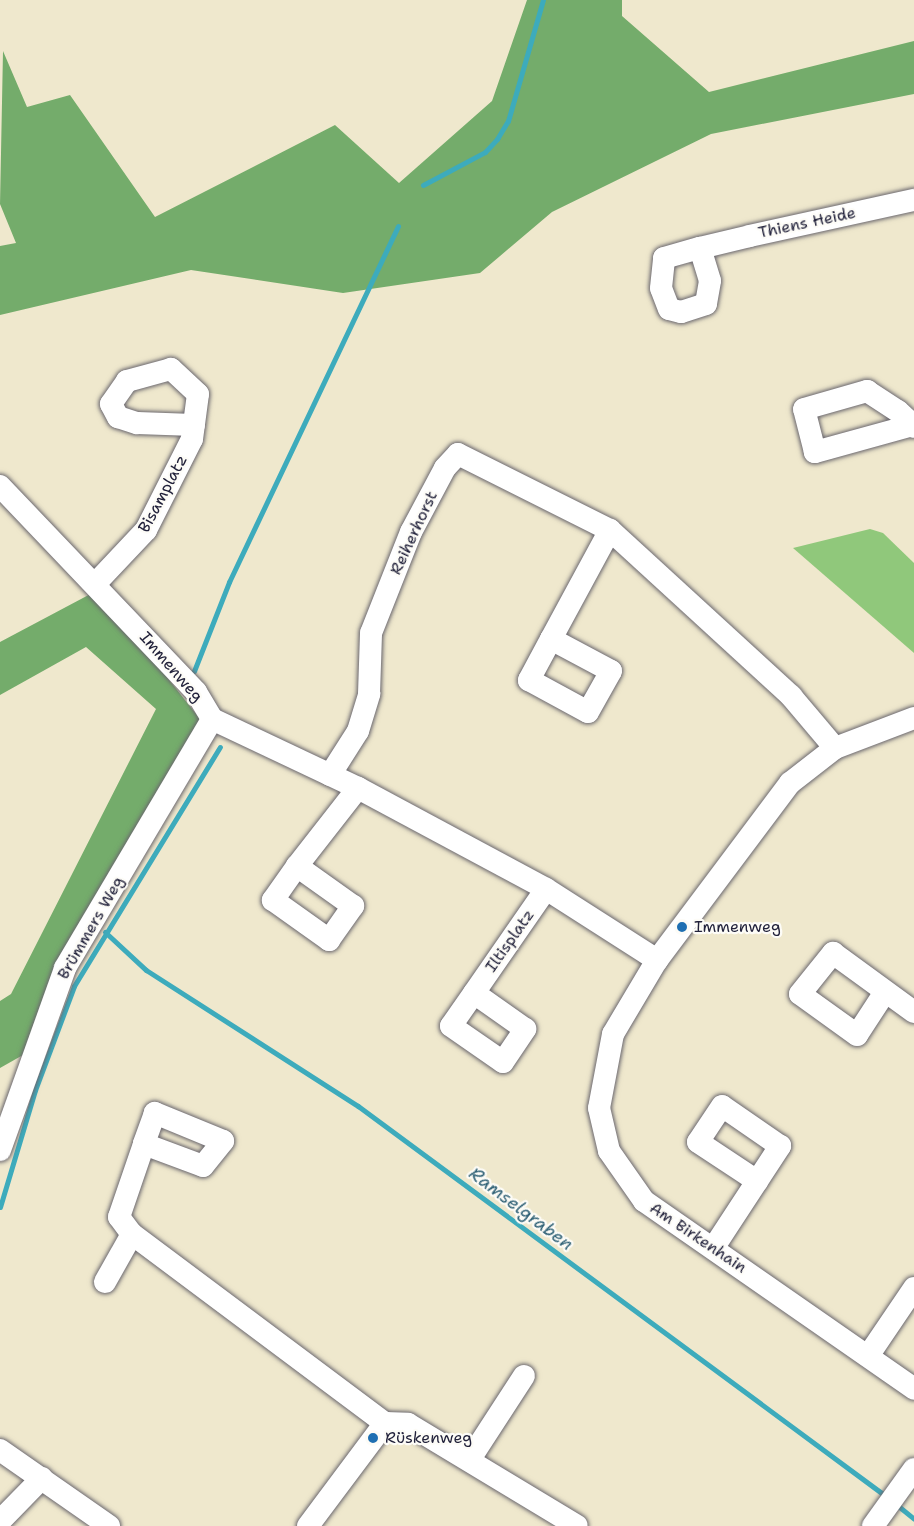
<!DOCTYPE html>
<html>
<head>
<meta charset="utf-8">
<style>
	body { margin:0 }
	#map { position:relative; width:914px; height:1526px; overflow:hidden; background:#efe8cd; font-family:"Shantell Sans",sans-serif }
	div>[style] { position:absolute }
	.green>* { inset:0; background:#90c87b }
	.forest>* { inset:0; background:#74ac6b }
	.stream>* { height:5px; margin:-2.5px; padding:0 2.5px; transform-origin:2.5px; border-radius:2.5px; background:#3dabbc }
	.roads { filter:drop-shadow(0 0 2px #6a676e) drop-shadow(0 0 2px #6a676e) }
	.minor>* { height:22px; margin:-11px; padding:0 11px; transform-origin:11px; border-radius:11px; background:#fff }
	.dots>* { width:16px; height:16px; translate:-50% -50%; box-sizing:border-box; border:3px solid #fdfcf7; border-radius:50% }
	span { translate:-50% -50%; white-space:nowrap; text-align:center; line-height:1.15; -webkit-text-stroke:4.5px #fdfcf7; paint-order:stroke }
	.street-label { font-size:16px; color:#22223b }
	.poi-label { font-size:16px; color:#22223b }
	.left { translate:0 -50%; text-align:left }
	.water-label { font-size:18px; color:#2e6075; font-style:italic }
</style>
</head>
<body>
<div id="map">
	<div class="green">
		<div style="clip-path:polygon(870px 529px,883px 533px,914px 563px,914px 653px,793px 548px)"></div>
	</div>
	<div class="forest">
		<div style="clip-path:polygon(527px 0,622px 0,622px 16px,709px 92px,914px 41px,914px 94px,711px 134px,552px 212px,480px 273px,343px 293px,191px 270px,0 315px,0 246px,16px 243px,0 204px,3px 51px,27px 107px,70px 95px,155px 217px,335px 125px,399px 183px,492px 101px)"></div>
		<div style="clip-path:polygon(98px 590px,200px 719px,23px 1055px,0 1068px,0 1001px,11px 994px,156px 709px,86px 647px,0 695px,0 642px)"></div>
	</div>
	<div class="stream">
		<div style="left:423px;top:185px;width:70px;rotate:-28deg"></div>
		<div style="left:485px;top:152px;width:18px;rotate:-47deg"></div>
		<div style="left:497px;top:139px;width:21px;rotate:-59deg"></div>
		<div style="left:508px;top:121px;width:126px;rotate:-73.9deg"></div>
		<div style="left:194px;top:671px;width:96px;rotate:-68.5deg"></div>
		<div style="left:229px;top:582px;width:394px;rotate:-64.6deg"></div>
		<div style="left:105px;top:932px;width:56px;rotate:42.8deg"></div>
		<div style="left:146px;top:970px;width:252px;rotate:32.7deg"></div>
		<div style="left:358px;top:1106px;width:658px;rotate:36.47deg"></div>
		<div style="left:0;top:1207px;width:122px;rotate:-73.3deg"></div>
		<div style="left:35px;top:1090px;width:111px;rotate:-69.4deg"></div>
		<div style="left:74px;top:986px;width:280px;rotate:-58.6deg"></div>
		<div style="left:897px;top:1505px;width:22px;rotate:39deg"></div>
	</div>
	<div class="roads">
		<div class="minor">
			<div style="left:700px;top:248px;width:34px;rotate:73deg"></div>
			<div style="left:710px;top:281px;width:23px;rotate:100deg"></div>
			<div style="left:706px;top:304px;width:26px;rotate:162deg"></div>
			<div style="left:681px;top:312px;width:12px;rotate:-166deg"></div>
			<div style="left:669px;top:309px;width:22px;rotate:-111deg"></div>
			<div style="left:661px;top:288px;width:30px;rotate:-84deg"></div>
			<div style="left:664px;top:258px;width:37px;rotate:-16deg"></div>
			<div style="left:700px;top:248px;width:51px;rotate:-13.5deg"></div>
			<div style="left:750px;top:236px;width:168px;rotate:-12.4deg"></div>
			<div style="left:913px;top:425px;width:102px;rotate:164.6deg"></div>
			<div style="left:815px;top:452px;width:44px;rotate:-104.3deg"></div>
			<div style="left:804px;top:409px;width:66px;rotate:-15.9deg"></div>
			<div style="left:867px;top:391px;width:37px;rotate:33deg"></div>
			<div style="left:898px;top:411px;width:21px;rotate:43deg"></div>
			<div style="left:913px;top:425px;width:2px;rotate:63deg"></div>
			<div style="left:0;top:486px;width:284px;rotate:46.4deg"></div>
			<div style="left:196px;top:692px;width:31px;rotate:59deg"></div>
			<div style="left:212px;top:719px;width:161px;rotate:25.3deg"></div>
			<div style="left:358px;top:788px;width:213px;rotate:28.2deg"></div>
			<div style="left:546px;top:889px;width:132px;rotate:32.6deg"></div>
			<div style="left:96px;top:583px;width:73px;rotate:-46.7deg"></div>
			<div style="left:146px;top:530px;width:102px;rotate:-63.2deg"></div>
			<div style="left:192px;top:439px;width:45px;rotate:-82.4deg"></div>
			<div style="left:198px;top:394px;width:37px;rotate:-137deg"></div>
			<div style="left:171px;top:369px;width:46px;rotate:164.7deg"></div>
			<div style="left:127px;top:381px;width:28px;rotate:125deg"></div>
			<div style="left:111px;top:404px;width:15px;rotate:62deg"></div>
			<div style="left:118px;top:417px;width:20px;rotate:18deg"></div>
			<div style="left:137px;top:423px;width:57px;rotate:2deg"></div>
			<div style="left:551px;top:639px;width:47px;rotate:118.2deg"></div>
			<div style="left:529px;top:680px;width:67px;rotate:28.5deg"></div>
			<div style="left:588px;top:712px;width:47px;rotate:-60.7deg"></div>
			<div style="left:611px;top:671px;width:68px;rotate:-151.9deg"></div>
			<div style="left:551px;top:639px;width:124px;rotate:-61.6deg"></div>
			<div style="left:914px;top:718px;width:85px;rotate:159.2deg"></div>
			<div style="left:835px;top:748px;width:57px;rotate:142.1deg"></div>
			<div style="left:790px;top:783px;width:221px;rotate:126.9deg"></div>
			<div style="left:657px;top:960px;width:86px;rotate:120.7deg"></div>
			<div style="left:613px;top:1034px;width:75px;rotate:100.7deg"></div>
			<div style="left:599px;top:1108px;width:44px;rotate:76.9deg"></div>
			<div style="left:609px;top:1151px;width:61px;rotate:55deg"></div>
			<div style="left:644px;top:1201px;width:329px;rotate:34.8deg"></div>
			<div style="left:330px;top:775px;width:52px;rotate:-57.5deg"></div>
			<div style="left:358px;top:731px;width:39px;rotate:-73deg"></div>
			<div style="left:369px;top:694px;width:61px;rotate:-88.1deg"></div>
			<div style="left:371px;top:633px;width:109px;rotate:-68.4deg"></div>
			<div style="left:411px;top:532px;width:72px;rotate:-62deg"></div>
			<div style="left:445px;top:468px;width:19px;rotate:-47deg"></div>
			<div style="left:458px;top:454px;width:170px;rotate:26.6deg"></div>
			<div style="left:610px;top:530px;width:246px;rotate:42.5deg"></div>
			<div style="left:791px;top:696px;width:68px;rotate:49.8deg"></div>
			<div style="left:297px;top:866px;width:42px;rotate:125.2deg"></div>
			<div style="left:273px;top:900px;width:69px;rotate:35.5deg"></div>
			<div style="left:329px;top:940px;width:42px;rotate:-54.8deg"></div>
			<div style="left:353px;top:906px;width:69px;rotate:-144.5deg"></div>
			<div style="left:297px;top:866px;width:99px;rotate:-52deg"></div>
			<div style="left:885px;top:992px;width:51px;rotate:123.1deg"></div>
			<div style="left:857px;top:1035px;width:70px;rotate:-144.3deg"></div>
			<div style="left:800px;top:994px;width:53px;rotate:-51.2deg"></div>
			<div style="left:833px;top:953px;width:100px;rotate:36.1deg"></div>
			<div style="left:474px;top:993px;width:40px;rotate:124.9deg"></div>
			<div style="left:451px;top:1026px;width:63px;rotate:34.7deg"></div>
			<div style="left:503px;top:1062px;width:40px;rotate:-56deg"></div>
			<div style="left:525px;top:1029px;width:62px;rotate:-144.8deg"></div>
			<div style="left:474px;top:993px;width:126px;rotate:-55.3deg"></div>
			<div style="left:144px;top:1144px;width:63px;rotate:20.4deg"></div>
			<div style="left:203px;top:1166px;width:32px;rotate:-51deg"></div>
			<div style="left:223px;top:1141px;width:74px;rotate:-157.6deg"></div>
			<div style="left:155px;top:1113px;width:33px;rotate:110deg"></div>
			<div style="left:144px;top:1144px;width:77px;rotate:108.9deg"></div>
			<div style="left:119px;top:1217px;width:21px;rotate:53deg"></div>
			<div style="left:132px;top:1234px;width:316px;rotate:36.8deg"></div>
			<div style="left:385px;top:1423px;width:23px;rotate:2deg"></div>
			<div style="left:408px;top:1424px;width:197px;rotate:31.1deg"></div>
			<div style="left:0;top:1150px;width:193px;rotate:-70.3deg"></div>
			<div style="left:65px;top:968px;width:289px;rotate:-59.4deg"></div>
			<div style="left:714px;top:1247px;width:121px;rotate:-56.8deg"></div>
			<div style="left:780px;top:1146px;width:70px;rotate:-145.4deg"></div>
			<div style="left:722px;top:1106px;width:43px;rotate:123.7deg"></div>
			<div style="left:698px;top:1142px;width:71px;rotate:33.5deg"></div>
			<div style="left:105px;top:1282px;width:55px;rotate:-60.6deg"></div>
			<div style="left:868px;top:1356px;width:82px;rotate:-55.9deg"></div>
			<div style="left:0;top:1450px;width:133px;rotate:34.9deg"></div>
			<div style="left:470px;top:1459px;width:99px;rotate:-57deg"></div>
			<div style="left:0;top:1521px;width:60px;rotate:-45.7deg"></div>
			<div style="left:308px;top:1526px;width:129px;rotate:-53.2deg"></div>
			<div style="left:873px;top:1526px;width:70px;rotate:-54.3deg"></div>
		</div>
	</div>
	<div class="dots">
		<div style="left:682px;top:927px;background:#1f6fb2"></div>
		<div style="left:373px;top:1438px;background:#1f6fb2"></div>
	</div>
	<div class="street-label">
		<span style="left:807px;top:223px;rotate:-12deg">Thiens Heide</span>
		<span style="left:163px;top:494px;rotate:-62deg">Bisamplatz</span>
		<span style="left:414px;top:533px;rotate:-65deg">Reiherhorst</span>
		<span style="left:171px;top:667px;rotate:49deg">Immenweg</span>
		<span style="left:91px;top:928px;rotate:-60deg">Brümmers Weg</span>
		<span style="left:510px;top:941px;rotate:-55deg">Iltisplatz</span>
		<span style="left:698px;top:1238px;rotate:34deg">Am Birkenhain</span>
	</div>
	<div class="poi-label">
		<span class="left" style="left:694px;top:927px">Immenweg</span>
		<span class="left" style="left:385px;top:1438px">Rüskenweg</span>
	</div>
	<div class="water-label">
		<span style="left:521px;top:1209px;rotate:37deg">Ramselgraben</span>
	</div>
</div>
</body>
</html>
